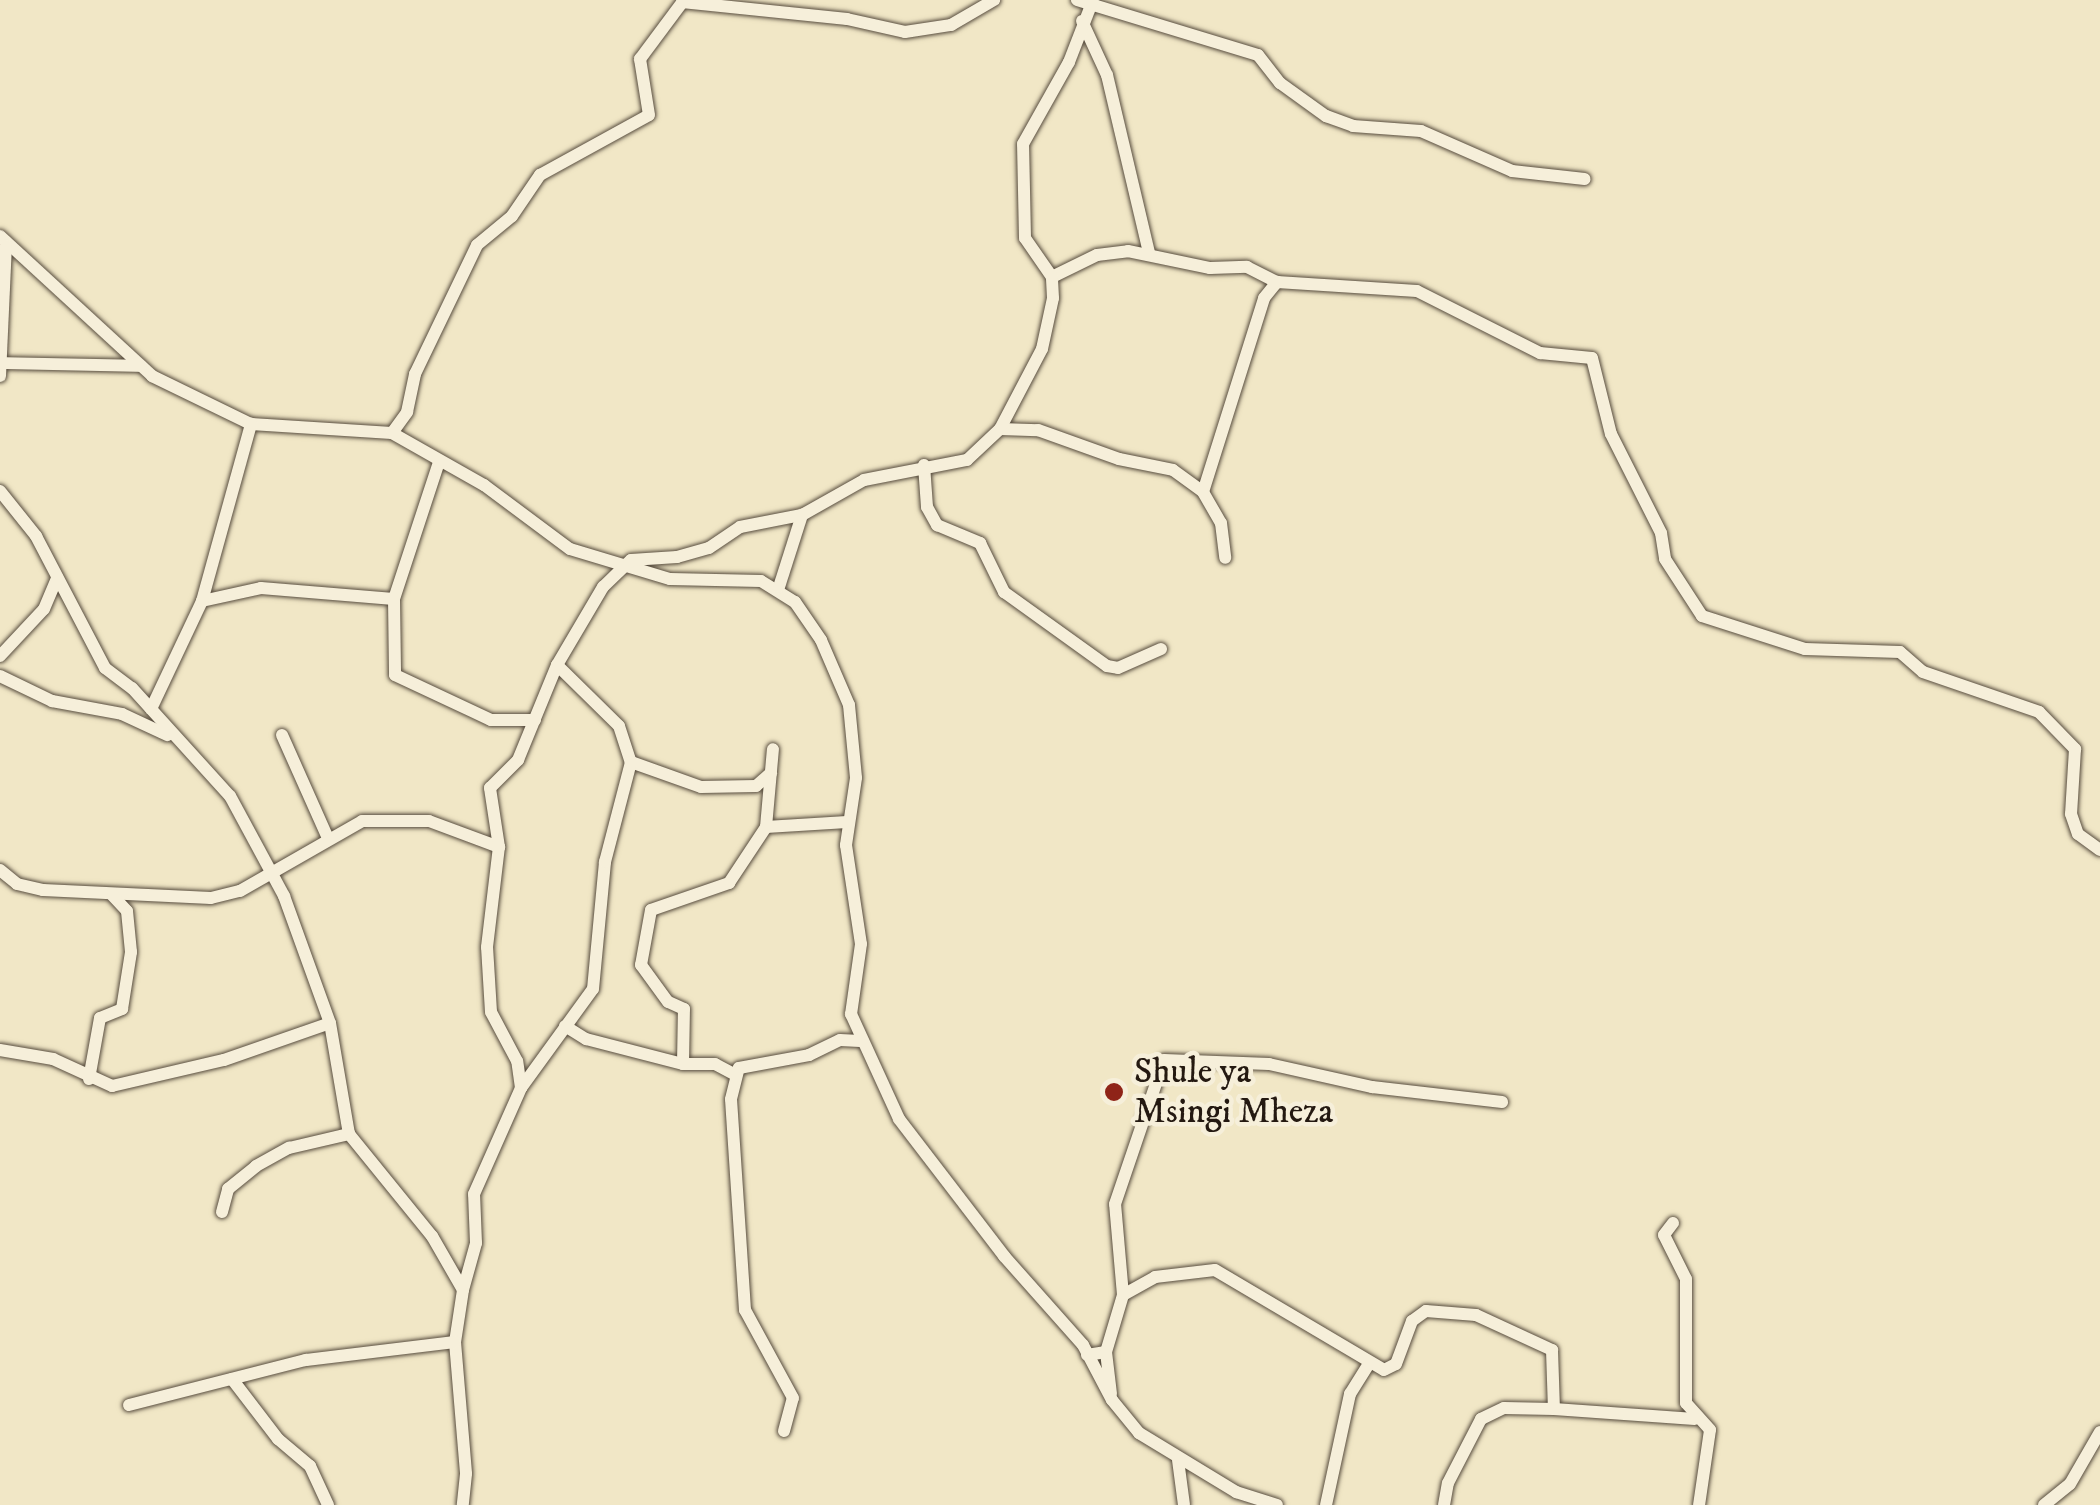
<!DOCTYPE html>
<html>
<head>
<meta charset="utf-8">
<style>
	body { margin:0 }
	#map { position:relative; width:2100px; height:1505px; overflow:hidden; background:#f1e7c6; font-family:"IM FELL DW Pica",serif }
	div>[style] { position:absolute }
	.roads { filter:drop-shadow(0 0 2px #574c3e) drop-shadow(0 0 2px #574c3e) }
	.street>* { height:12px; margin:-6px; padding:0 6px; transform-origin:6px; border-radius:6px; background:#f6efda }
	.dots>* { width:28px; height:28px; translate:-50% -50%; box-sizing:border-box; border:5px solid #f6efda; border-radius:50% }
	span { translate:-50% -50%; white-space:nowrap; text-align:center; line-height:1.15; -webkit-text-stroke:9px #f6efda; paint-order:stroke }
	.poi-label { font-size:35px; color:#241911 }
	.left { translate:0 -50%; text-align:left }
</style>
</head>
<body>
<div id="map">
	<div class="roads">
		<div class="street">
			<div style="left:1077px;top:0;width:189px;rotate:16.9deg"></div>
			<div style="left:1258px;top:55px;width:36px;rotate:52deg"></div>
			<div style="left:1280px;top:83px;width:57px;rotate:35.7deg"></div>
			<div style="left:1326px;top:116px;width:29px;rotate:20deg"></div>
			<div style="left:1353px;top:126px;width:68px;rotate:4.2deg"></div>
			<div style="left:1421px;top:131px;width:99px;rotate:23.7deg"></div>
			<div style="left:1512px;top:171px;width:73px;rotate:6.3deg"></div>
			<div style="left:682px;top:2px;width:166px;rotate:5.9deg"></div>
			<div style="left:847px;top:19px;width:59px;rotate:12.6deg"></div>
			<div style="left:905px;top:32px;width:47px;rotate:-8.7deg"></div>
			<div style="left:951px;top:25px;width:50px;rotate:-30.2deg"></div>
			<div style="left:1082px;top:21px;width:60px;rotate:65.2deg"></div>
			<div style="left:1107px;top:75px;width:183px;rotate:76.7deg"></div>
			<div style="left:0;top:236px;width:207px;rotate:42.6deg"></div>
			<div style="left:152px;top:376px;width:110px;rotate:25.9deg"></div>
			<div style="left:251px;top:424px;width:141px;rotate:3.7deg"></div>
			<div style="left:392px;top:433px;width:106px;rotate:29.5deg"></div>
			<div style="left:484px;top:485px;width:107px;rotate:36.7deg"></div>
			<div style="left:570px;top:549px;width:104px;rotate:16.7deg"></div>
			<div style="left:670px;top:579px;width:91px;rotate:1.3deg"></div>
			<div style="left:761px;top:581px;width:40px;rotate:32deg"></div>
			<div style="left:795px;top:602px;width:46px;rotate:55.6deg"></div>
			<div style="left:821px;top:640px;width:71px;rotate:66.7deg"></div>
			<div style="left:849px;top:705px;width:73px;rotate:84.5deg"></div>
			<div style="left:856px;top:778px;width:68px;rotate:98.5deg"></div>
			<div style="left:846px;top:845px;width:100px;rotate:81.4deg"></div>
			<div style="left:861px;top:944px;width:71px;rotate:98.1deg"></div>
			<div style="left:851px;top:1014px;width:115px;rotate:65.4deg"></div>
			<div style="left:899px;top:1119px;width:173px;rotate:52.5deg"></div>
			<div style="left:1004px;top:1256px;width:119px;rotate:48.4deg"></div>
			<div style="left:1083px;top:1345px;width:62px;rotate:62.2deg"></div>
			<div style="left:1112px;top:1400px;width:43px;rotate:50.7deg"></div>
			<div style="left:1139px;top:1433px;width:114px;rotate:31.3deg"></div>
			<div style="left:1236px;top:1492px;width:43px;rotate:17.6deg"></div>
			<div style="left:1052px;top:277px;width:50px;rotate:-26.1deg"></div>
			<div style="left:1097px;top:255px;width:31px;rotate:-7deg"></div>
			<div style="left:1128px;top:251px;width:84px;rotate:11.7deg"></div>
			<div style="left:1210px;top:268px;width:37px;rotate:-2deg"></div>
			<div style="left:1247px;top:267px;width:34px;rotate:27deg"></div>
			<div style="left:1277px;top:282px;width:140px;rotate:3.7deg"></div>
			<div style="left:1417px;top:291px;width:138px;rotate:26.8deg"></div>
			<div style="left:1540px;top:353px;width:52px;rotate:5.5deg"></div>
			<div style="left:1592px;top:358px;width:78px;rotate:76deg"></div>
			<div style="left:1611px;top:434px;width:111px;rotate:63.2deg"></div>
			<div style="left:1661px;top:533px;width:26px;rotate:81deg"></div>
			<div style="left:1665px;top:559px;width:68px;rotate:57deg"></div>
			<div style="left:1702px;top:616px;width:108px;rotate:17.8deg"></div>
			<div style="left:1805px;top:649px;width:95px;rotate:1.8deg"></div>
			<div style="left:1900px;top:652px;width:30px;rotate:41deg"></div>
			<div style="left:1923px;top:672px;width:123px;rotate:19deg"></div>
			<div style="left:2039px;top:712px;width:52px;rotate:45.8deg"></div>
			<div style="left:2075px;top:749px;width:65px;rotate:93.5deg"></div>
			<div style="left:2071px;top:814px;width:21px;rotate:71deg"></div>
			<div style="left:2078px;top:834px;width:27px;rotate:36deg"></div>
			<div style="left:0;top:363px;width:141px;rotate:1.2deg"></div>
			<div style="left:0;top:376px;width:131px;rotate:-87.4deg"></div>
			<div style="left:1000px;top:429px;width:38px;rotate:2deg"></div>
			<div style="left:1038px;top:430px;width:86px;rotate:19.7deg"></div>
			<div style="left:1119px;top:459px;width:55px;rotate:11.5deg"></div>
			<div style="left:1173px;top:470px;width:37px;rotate:36deg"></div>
			<div style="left:1203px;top:492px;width:36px;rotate:60deg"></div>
			<div style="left:1221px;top:523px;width:35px;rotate:83deg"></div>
			<div style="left:392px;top:433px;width:26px;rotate:-54deg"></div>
			<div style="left:407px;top:412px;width:39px;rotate:-78deg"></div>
			<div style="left:415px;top:374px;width:143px;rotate:-64.3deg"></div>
			<div style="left:477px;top:245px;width:45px;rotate:-39.6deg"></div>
			<div style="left:512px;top:216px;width:50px;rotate:-55.7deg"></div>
			<div style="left:540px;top:175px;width:124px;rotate:-28.8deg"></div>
			<div style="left:649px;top:115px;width:57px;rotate:-99.1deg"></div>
			<div style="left:640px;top:59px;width:74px;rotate:-53.3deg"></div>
			<div style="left:439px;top:462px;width:144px;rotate:108.2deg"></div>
			<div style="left:394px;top:599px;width:76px;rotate:89.2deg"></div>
			<div style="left:395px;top:675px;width:106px;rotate:25.1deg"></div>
			<div style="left:491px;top:720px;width:44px"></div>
			<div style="left:924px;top:465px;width:42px;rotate:85.9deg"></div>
			<div style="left:927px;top:507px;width:21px;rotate:61deg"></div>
			<div style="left:937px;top:525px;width:47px;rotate:22.7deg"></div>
			<div style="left:980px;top:543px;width:55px;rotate:63.9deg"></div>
			<div style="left:1004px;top:592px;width:127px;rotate:35.7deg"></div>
			<div style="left:1107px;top:666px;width:11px;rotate:10deg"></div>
			<div style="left:1118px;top:668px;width:47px;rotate:-23.8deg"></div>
			<div style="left:0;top:491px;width:58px;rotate:51.3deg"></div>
			<div style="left:36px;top:536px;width:149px;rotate:62.4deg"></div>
			<div style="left:105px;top:668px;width:34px;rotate:37deg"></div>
			<div style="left:132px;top:688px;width:146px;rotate:47.8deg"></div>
			<div style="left:230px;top:796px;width:114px;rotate:61.6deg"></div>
			<div style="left:284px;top:896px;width:135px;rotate:70.1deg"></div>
			<div style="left:330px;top:1023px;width:113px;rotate:80.3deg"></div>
			<div style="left:349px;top:1134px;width:132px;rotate:50.9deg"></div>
			<div style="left:432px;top:1236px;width:62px;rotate:60.1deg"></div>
			<div style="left:463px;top:1290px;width:53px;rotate:98.7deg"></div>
			<div style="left:455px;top:1342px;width:132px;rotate:85.2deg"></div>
			<div style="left:466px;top:1474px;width:31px;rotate:96deg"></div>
			<div style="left:1203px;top:492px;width:203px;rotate:-72.5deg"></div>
			<div style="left:1264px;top:298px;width:21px;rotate:-51deg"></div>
			<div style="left:779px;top:587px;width:76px;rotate:-72.3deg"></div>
			<div style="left:202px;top:601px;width:60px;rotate:-12.4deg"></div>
			<div style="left:261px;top:588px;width:133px;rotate:4.7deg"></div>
			<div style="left:0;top:656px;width:64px;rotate:-46.9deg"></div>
			<div style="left:44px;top:609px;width:34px;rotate:-67deg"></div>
			<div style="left:557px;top:665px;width:87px;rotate:44.5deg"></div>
			<div style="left:619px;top:726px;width:38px;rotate:72deg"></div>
			<div style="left:631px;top:762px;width:74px;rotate:19.7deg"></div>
			<div style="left:701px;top:787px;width:55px;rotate:-1deg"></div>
			<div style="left:756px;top:786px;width:20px;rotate:-41deg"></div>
			<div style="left:0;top:676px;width:58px;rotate:25.7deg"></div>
			<div style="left:52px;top:701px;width:71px;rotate:10.5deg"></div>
			<div style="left:122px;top:714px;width:50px;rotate:25deg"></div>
			<div style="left:151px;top:709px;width:119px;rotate:-64.7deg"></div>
			<div style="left:202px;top:601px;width:184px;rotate:-74.5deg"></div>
			<div style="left:282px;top:735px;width:111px;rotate:66deg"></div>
			<div style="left:766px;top:827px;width:78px;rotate:-84.9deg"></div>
			<div style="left:0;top:870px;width:22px;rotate:39deg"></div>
			<div style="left:17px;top:884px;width:27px;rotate:13deg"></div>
			<div style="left:43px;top:890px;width:168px;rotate:2.7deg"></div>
			<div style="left:211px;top:898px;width:30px;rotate:-14deg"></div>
			<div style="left:240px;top:891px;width:141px;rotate:-29.8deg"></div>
			<div style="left:362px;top:821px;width:67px"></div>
			<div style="left:429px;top:821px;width:75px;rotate:20.4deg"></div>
			<div style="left:565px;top:1026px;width:25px;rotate:32deg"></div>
			<div style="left:586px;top:1039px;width:100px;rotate:14.5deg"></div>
			<div style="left:683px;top:1064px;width:32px"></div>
			<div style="left:715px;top:1064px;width:24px;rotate:28deg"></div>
			<div style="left:0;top:1050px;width:54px;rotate:9.6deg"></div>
			<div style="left:53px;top:1059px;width:65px;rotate:24.6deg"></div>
			<div style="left:112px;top:1086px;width:115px;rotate:-13.1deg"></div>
			<div style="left:224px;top:1060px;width:112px;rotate:-19.2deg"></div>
			<div style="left:683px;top:1064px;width:55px;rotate:-89deg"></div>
			<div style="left:684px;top:1009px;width:17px;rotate:-156deg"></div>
			<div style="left:668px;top:1002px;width:46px;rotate:-126.1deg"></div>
			<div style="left:641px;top:965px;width:56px;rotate:-79.7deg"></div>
			<div style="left:651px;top:910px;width:83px;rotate:-19.1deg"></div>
			<div style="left:729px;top:883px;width:67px;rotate:-56.5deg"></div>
			<div style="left:766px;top:827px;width:81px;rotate:-3.5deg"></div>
			<div style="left:89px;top:1079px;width:62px;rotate:-79.8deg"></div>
			<div style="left:100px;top:1018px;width:24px;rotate:-22deg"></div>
			<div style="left:122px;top:1009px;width:58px;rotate:-81deg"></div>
			<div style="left:131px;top:952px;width:41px;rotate:-95.6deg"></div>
			<div style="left:127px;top:911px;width:22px;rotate:-133deg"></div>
			<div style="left:521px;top:1088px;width:122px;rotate:-54deg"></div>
			<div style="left:593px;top:989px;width:128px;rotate:-84.6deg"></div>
			<div style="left:605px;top:862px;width:103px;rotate:-75.4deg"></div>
			<div style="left:222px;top:1212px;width:24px;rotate:-75deg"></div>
			<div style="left:228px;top:1189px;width:36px;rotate:-39deg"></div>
			<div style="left:256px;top:1166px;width:38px;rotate:-29deg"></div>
			<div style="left:289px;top:1148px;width:62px;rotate:-13.1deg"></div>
			<div style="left:1673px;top:1223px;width:15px;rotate:127deg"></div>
			<div style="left:1664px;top:1235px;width:49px;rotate:63.4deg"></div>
			<div style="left:1686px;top:1279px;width:124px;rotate:90deg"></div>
			<div style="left:1686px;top:1403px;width:36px;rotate:48deg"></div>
			<div style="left:1710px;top:1430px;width:76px;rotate:98.3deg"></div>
			<div style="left:463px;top:1290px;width:49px;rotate:-74.5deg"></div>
			<div style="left:476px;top:1243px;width:49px;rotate:-92.3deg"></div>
			<div style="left:474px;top:1194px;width:116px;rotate:-66.1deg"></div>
			<div style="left:521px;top:1088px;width:27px;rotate:-98deg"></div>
			<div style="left:517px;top:1061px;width:55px;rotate:-118deg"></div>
			<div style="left:491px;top:1012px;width:65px;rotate:-93.5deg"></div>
			<div style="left:487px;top:947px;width:101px;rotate:-83.2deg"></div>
			<div style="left:499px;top:847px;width:60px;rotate:-98.7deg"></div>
			<div style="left:490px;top:788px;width:40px;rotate:-45deg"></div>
			<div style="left:518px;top:760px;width:103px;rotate:-67.7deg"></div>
			<div style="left:557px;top:665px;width:91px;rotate:-59.5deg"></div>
			<div style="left:603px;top:587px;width:39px;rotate:-44deg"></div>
			<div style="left:631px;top:560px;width:46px;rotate:-3.7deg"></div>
			<div style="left:677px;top:557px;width:33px;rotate:-16deg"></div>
			<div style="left:709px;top:548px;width:37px;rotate:-34deg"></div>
			<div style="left:740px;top:527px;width:63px;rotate:-11deg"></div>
			<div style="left:802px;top:515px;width:71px;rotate:-29.4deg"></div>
			<div style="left:864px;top:480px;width:105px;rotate:-11deg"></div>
			<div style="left:967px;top:460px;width:45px;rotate:-43.2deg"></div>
			<div style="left:1000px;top:429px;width:90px;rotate:-62.3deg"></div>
			<div style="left:1042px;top:349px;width:52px;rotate:-77.8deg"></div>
			<div style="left:1053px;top:298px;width:21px;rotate:-93deg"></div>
			<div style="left:1052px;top:277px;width:47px;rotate:-124.7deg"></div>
			<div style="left:1025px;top:238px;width:94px;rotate:-91.2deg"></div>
			<div style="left:1023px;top:144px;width:94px;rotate:-60.7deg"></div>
			<div style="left:1069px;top:62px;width:66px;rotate:-68.8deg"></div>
			<div style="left:1123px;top:1295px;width:91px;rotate:-95deg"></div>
			<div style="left:1115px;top:1204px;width:152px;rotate:-71.2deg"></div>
			<div style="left:1164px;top:1060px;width:105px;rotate:2.2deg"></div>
			<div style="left:1269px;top:1064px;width:106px;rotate:12.6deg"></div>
			<div style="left:1372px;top:1087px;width:131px;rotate:6.6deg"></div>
			<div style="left:1106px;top:1352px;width:42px;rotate:83.2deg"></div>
			<div style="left:1087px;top:1355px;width:19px;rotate:-9deg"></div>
			<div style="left:1106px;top:1352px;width:59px;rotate:-73.4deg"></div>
			<div style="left:1123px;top:1295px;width:37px;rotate:-29deg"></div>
			<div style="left:1155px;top:1277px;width:60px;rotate:-6.7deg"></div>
			<div style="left:1215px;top:1270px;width:196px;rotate:30.6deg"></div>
			<div style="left:1384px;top:1370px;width:13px;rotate:-27deg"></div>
			<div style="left:1396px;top:1364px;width:46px;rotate:-69.6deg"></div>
			<div style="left:1412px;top:1321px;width:17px;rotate:-36deg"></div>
			<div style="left:1426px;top:1311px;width:50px;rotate:4.6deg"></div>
			<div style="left:1476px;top:1315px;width:84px;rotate:24.7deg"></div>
			<div style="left:1552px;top:1350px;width:59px;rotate:88.1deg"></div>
			<div style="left:1554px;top:1409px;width:141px;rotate:4.1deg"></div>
			<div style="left:232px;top:1379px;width:76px;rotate:52.5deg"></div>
			<div style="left:278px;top:1439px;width:42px;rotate:40.2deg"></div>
			<div style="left:310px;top:1466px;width:43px;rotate:65.2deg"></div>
			<div style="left:129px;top:1405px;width:183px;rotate:-14.3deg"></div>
			<div style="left:306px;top:1360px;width:150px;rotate:-6.9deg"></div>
			<div style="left:784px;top:1431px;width:34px;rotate:-75deg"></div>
			<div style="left:793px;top:1398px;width:100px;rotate:-118.6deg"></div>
			<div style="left:745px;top:1310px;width:211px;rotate:-93.8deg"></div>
			<div style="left:731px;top:1099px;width:32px;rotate:-76deg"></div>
			<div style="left:739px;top:1068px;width:71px;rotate:-10.5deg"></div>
			<div style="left:809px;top:1055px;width:34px;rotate:-26deg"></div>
			<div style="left:840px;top:1040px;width:20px;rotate:3deg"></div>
			<div style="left:1178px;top:1460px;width:45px;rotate:82.4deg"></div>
			<div style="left:1326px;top:1505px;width:114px;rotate:-77.8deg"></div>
			<div style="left:1350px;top:1394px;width:36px;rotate:-58deg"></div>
			<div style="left:1444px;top:1505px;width:22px;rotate:-80deg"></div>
			<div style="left:1448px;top:1483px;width:72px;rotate:-62.7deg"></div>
			<div style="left:1481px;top:1419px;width:25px;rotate:-26deg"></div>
			<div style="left:1504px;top:1408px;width:50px;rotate:1.1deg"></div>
			<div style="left:2044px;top:1505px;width:33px;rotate:-39deg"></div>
			<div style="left:2070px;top:1484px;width:60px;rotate:-60deg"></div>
		</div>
	</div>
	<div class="dots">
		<div style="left:1114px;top:1092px;background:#8f2418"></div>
	</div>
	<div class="poi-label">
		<span class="left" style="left:1134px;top:1092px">Shule ya<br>Msingi Mheza</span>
	</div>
</div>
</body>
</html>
